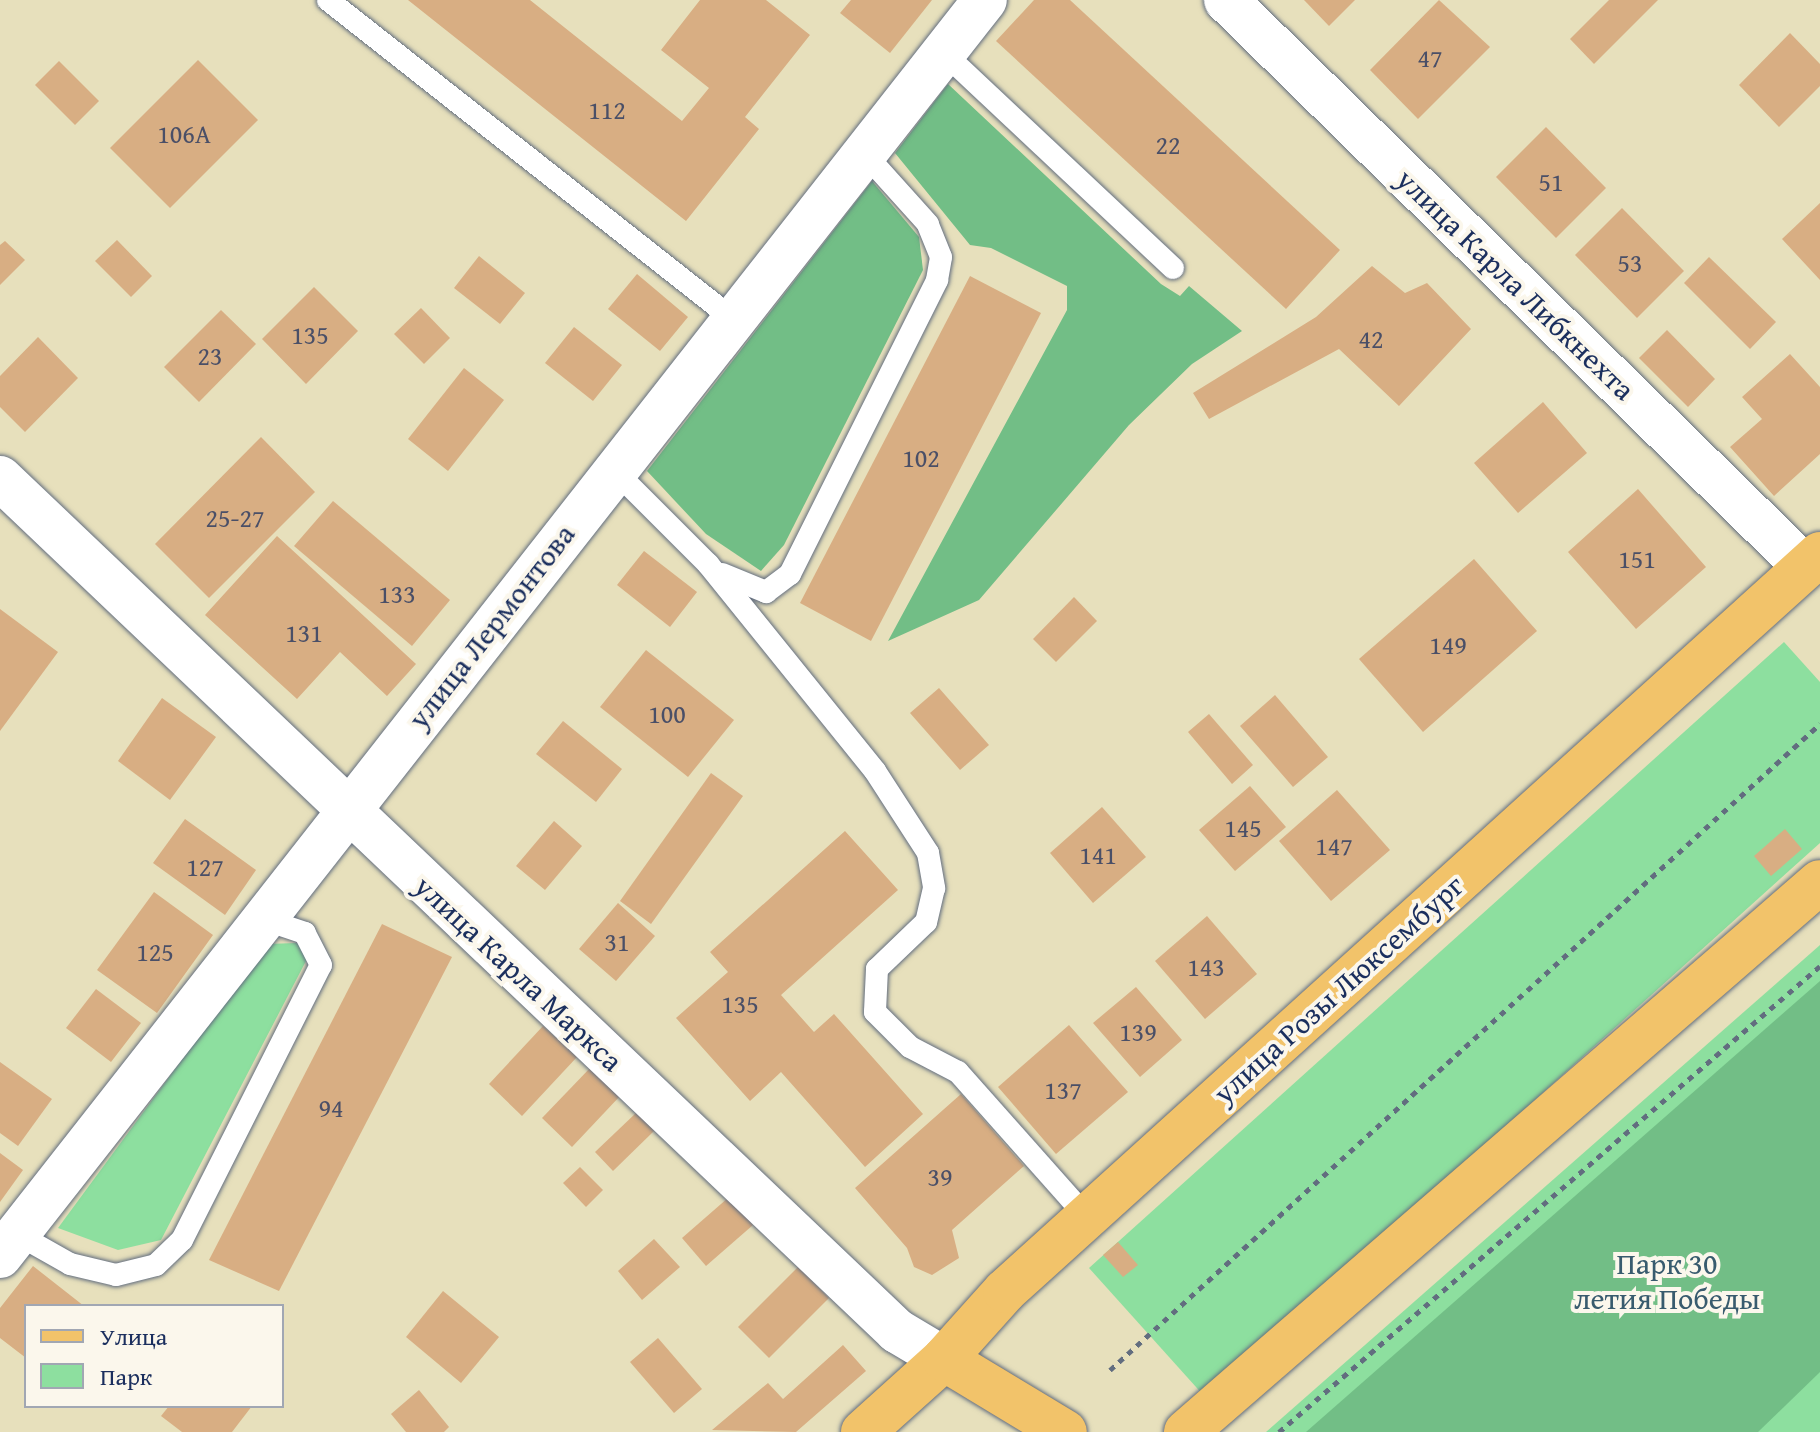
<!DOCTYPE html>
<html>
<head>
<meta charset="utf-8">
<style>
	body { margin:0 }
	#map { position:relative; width:1820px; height:1432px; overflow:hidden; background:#e7e0bc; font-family:"Gentium Book Plus",serif }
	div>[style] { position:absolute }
	.green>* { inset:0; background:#8ddf9f }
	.forest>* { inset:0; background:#72be86 }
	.building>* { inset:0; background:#d8ae83 }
	.path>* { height:5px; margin-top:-2.5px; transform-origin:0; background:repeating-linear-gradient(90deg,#626d7f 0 6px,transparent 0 12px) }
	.roads { filter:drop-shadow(0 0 2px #626d7f) drop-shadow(0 0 2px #626d7f) }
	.service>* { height:22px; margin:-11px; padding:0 11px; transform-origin:11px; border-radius:11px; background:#fff }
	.minor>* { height:44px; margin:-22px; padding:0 22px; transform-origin:22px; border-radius:22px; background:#fff }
	.primary>* { height:44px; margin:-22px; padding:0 22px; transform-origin:22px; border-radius:22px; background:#f2c36a }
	span { translate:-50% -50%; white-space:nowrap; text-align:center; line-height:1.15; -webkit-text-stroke:8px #fbf7ec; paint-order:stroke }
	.number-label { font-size:26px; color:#4a4f67 }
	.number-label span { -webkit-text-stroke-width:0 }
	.street-label { font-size:30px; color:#1b2f5e }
	.park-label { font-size:30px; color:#385b6e }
	.legend { position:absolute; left:24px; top:1304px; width:260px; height:104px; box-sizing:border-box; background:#fbf7ec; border:2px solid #a1a7b3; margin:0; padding:10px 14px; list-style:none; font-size:24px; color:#1b2f5e }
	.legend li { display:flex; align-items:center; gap:16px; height:40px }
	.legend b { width:40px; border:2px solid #a1a7b3 }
</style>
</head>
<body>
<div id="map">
	<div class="green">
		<div style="clip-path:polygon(1784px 642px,1820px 682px,1820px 843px,1205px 1397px,1089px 1268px)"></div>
		<div style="clip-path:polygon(296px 943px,306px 948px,306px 961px,161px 1240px,118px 1250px,58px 1228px,267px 944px)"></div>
		<div style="clip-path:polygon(1820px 945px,1820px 1432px,1266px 1432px)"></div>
	</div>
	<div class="forest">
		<div style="clip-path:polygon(948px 84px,1161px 284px,1180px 296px,1189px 286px,1242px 331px,1192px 364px,1129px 425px,979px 600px,888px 641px,1067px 310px,1067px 286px,991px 248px,970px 245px,895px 153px)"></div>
		<div style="clip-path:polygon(872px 181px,919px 237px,923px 270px,784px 545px,761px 571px,706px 534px,647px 471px)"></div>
		<div style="clip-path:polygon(1820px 981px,1820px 1372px,1758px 1432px,1306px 1432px)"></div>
	</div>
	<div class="building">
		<div style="clip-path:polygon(408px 0,530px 0,682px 121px,709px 88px,661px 50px,700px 0,766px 0,810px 35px,745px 117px,759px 129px,686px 221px)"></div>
		<div style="clip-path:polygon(851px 0,932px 0,890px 53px,840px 13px)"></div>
		<div style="clip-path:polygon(1034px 0,1070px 0,1340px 250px,1286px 309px,996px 41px)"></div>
		<div style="clip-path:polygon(1304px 0,1355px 0,1329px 26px)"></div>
		<div style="clip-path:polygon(1439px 0,1490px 47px,1418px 119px,1370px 70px)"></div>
		<div style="clip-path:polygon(1609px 0,1658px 0,1594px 64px,1570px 39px)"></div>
		<div style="clip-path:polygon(1790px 33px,1820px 64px,1820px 86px,1779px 127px,1739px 85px)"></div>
		<div style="clip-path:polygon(198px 60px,258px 120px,170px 208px,110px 148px)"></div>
		<div style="clip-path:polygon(59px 61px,99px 101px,75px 125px,35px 85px)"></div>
		<div style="clip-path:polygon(1546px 127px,1606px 188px,1556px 238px,1496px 177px)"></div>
		<div style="clip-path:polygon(1820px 203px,1820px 280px,1782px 239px)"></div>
		<div style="clip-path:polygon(1622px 208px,1684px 271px,1637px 318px,1575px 255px)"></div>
		<div style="clip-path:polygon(117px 240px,152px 276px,131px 297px,95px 261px)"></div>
		<div style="clip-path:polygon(5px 241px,25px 260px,0 285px,0 245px)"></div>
		<div style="clip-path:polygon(479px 256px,525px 293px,500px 324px,454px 288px)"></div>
		<div style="clip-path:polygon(1709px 257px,1776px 322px,1750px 349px,1684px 283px)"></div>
		<div style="clip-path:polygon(1372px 266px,1405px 293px,1427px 283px,1471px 329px,1399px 406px,1339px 349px,1209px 419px,1193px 393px,1316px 317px)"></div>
		<div style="clip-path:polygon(637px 274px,688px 317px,660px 351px,608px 309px)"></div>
		<div style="clip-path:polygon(970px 276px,1041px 313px,871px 641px,800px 603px)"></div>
		<div style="clip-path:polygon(314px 287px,358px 331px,306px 384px,262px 339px)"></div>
		<div style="clip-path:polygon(421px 308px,450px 338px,424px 364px,394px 334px)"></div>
		<div style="clip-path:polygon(221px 310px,256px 344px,199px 402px,164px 367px)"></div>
		<div style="clip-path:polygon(574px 327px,622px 365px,593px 401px,545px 363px)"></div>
		<div style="clip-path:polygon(1667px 330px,1715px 379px,1688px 407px,1639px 358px)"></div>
		<div style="clip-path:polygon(38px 337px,78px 378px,25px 432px,0 407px,0 376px)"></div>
		<div style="clip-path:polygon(1790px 354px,1820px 387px,1820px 454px,1774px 496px,1730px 447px,1762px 419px,1742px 397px)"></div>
		<div style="clip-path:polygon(464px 368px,504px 400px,448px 471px,408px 439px)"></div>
		<div style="clip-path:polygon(1543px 402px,1587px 453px,1518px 513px,1474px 463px)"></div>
		<div style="clip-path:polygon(261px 437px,315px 492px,209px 598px,155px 544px)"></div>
		<div style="clip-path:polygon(1638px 489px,1706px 567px,1636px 629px,1568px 552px)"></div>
		<div style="clip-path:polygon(333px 501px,450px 600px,412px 646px,294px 546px)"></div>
		<div style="clip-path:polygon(277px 536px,416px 664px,387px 696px,340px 652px,297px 699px,205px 615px)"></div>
		<div style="clip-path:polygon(644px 551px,697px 592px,670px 627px,617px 585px)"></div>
		<div style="clip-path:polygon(1474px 559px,1537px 631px,1423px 732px,1359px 659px)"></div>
		<div style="clip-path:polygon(1074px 597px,1097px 621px,1056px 662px,1033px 639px)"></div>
		<div style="clip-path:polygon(0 609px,58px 652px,0 731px)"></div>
		<div style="clip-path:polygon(646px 650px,734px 720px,688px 777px,600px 707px)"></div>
		<div style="clip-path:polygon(939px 688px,989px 745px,960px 770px,910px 713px)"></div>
		<div style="clip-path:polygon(1275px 695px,1328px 757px,1293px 787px,1240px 726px)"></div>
		<div style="clip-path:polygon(162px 698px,216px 737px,170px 800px,118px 761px)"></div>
		<div style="clip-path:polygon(1209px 714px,1253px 765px,1232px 784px,1188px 732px)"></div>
		<div style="clip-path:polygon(563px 721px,622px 769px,596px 802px,536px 754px)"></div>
		<div style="clip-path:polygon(711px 773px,743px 796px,651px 924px,620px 901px)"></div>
		<div style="clip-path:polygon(1250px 786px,1286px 827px,1235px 871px,1199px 830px)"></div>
		<div style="clip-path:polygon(1337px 790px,1390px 850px,1331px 901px,1279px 841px)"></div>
		<div style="clip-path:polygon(1102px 807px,1146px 857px,1093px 903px,1050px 853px)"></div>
		<div style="clip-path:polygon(185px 819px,256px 870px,225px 915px,153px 863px)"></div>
		<div style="clip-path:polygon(554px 821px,582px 846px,545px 890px,516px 866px)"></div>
		<div style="clip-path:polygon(1785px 829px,1802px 849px,1771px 876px,1754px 856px)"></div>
		<div style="clip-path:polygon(845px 831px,898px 890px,781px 995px,814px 1032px,834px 1014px,923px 1114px,865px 1167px,781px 1072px,750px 1101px,676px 1018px,728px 972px,710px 952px)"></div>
		<div style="clip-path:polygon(154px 892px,213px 935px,157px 1013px,97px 970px)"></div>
		<div style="clip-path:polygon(618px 903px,655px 936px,616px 981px,579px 949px)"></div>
		<div style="clip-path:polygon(1207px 916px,1257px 974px,1205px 1019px,1155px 961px)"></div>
		<div style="clip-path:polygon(382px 924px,452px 957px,279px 1291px,209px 1260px)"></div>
		<div style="clip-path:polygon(1136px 987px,1182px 1040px,1140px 1077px,1093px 1023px)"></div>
		<div style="clip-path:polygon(96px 989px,141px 1023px,111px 1062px,66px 1028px)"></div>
		<div style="clip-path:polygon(1069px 1025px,1128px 1092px,1056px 1154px,998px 1087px)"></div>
		<div style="clip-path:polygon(543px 1026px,577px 1057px,522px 1116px,489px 1084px)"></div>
		<div style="clip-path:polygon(0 1062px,52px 1099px,18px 1146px,0 1133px)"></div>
		<div style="clip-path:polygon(591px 1067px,621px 1095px,572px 1147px,542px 1118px)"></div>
		<div style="clip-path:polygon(961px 1094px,1024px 1166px,952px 1230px,959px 1258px,932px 1275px,914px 1267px,907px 1248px,855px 1188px)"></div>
		<div style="clip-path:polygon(637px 1112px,654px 1131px,613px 1171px,595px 1152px)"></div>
		<div style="clip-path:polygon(0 1153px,23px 1170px,0 1202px)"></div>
		<div style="clip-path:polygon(580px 1167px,603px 1190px,586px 1207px,563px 1183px)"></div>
		<div style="clip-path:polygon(729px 1197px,753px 1225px,706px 1266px,682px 1238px)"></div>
		<div style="clip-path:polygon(654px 1239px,680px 1267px,642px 1300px,618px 1271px)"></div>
		<div style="clip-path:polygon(1118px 1242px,1138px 1265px,1123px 1277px,1103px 1255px)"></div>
		<div style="clip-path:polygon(33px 1266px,84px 1306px,26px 1306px,26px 1358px,0 1338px,0 1308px)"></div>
		<div style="clip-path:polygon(798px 1267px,829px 1298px,769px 1358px,738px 1327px)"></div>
		<div style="clip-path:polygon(443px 1291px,499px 1337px,461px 1383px,406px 1337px)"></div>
		<div style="clip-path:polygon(658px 1338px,702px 1389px,674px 1413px,630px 1362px)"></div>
		<div style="clip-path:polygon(843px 1345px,866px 1371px,796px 1432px,712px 1430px,768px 1383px,783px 1399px)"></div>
		<div style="clip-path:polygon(419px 1390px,449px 1427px,444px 1432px,406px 1432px,391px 1414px)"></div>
		<div style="clip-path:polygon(169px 1406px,252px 1406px,232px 1432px,182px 1432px,161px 1416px)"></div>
	</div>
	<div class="path">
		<div style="left:1110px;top:1370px;width:960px;rotate:-42.3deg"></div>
		<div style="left:1279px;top:1432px;width:714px;rotate:-40.74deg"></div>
	</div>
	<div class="roads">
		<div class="service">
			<div style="left:328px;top:0;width:516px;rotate:38.23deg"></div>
			<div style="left:944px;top:53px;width:314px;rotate:43.2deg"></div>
			<div style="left:612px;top:468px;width:136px;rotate:45deg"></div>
			<div style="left:708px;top:564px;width:266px;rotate:51.1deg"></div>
			<div style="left:875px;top:771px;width:98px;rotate:57.1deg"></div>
			<div style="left:928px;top:853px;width:36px;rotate:80deg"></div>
			<div style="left:934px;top:888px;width:35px;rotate:103deg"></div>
			<div style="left:926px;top:922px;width:68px;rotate:136.2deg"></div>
			<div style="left:877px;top:969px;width:43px;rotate:92.7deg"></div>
			<div style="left:875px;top:1012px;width:49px;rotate:45deg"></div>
			<div style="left:910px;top:1047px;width:54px;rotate:27.5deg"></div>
			<div style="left:958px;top:1072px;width:193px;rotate:48.4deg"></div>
			<div style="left:722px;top:574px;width:48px;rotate:22.2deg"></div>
			<div style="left:766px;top:592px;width:30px;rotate:-37deg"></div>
			<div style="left:790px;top:574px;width:329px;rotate:-63.4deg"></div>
			<div style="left:937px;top:280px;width:23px;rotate:-80deg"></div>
			<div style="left:941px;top:257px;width:35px;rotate:-112deg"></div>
			<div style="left:928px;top:224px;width:96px;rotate:-132deg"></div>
			<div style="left:17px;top:1234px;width:61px;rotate:29.5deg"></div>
			<div style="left:70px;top:1264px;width:47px;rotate:13.4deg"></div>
			<div style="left:116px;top:1275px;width:41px;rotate:-14deg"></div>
			<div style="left:156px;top:1265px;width:36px;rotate:-44deg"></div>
			<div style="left:182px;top:1240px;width:308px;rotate:-63.2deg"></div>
			<div style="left:321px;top:965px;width:36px;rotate:-117deg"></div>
			<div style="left:305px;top:933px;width:47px;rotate:-161.6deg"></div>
		</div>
		<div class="minor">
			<div style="left:1226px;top:0;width:810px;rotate:44.4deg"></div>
			<div style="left:0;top:478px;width:1238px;rotate:43.56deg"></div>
			<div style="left:897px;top:1331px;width:55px;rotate:30.8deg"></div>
			<div style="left:0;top:1256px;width:1596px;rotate:-51.9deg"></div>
		</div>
		<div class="primary">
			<div style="left:944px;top:1359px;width:141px;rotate:31.1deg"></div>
			<div style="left:863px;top:1432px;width:109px;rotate:-42deg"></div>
			<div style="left:944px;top:1359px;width:91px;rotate:-48.1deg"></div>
			<div style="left:1005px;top:1291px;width:1099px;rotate:-42.12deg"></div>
			<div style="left:1186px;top:1432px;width:839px;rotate:-40.94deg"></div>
		</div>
	</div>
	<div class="number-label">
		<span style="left:1430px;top:58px">47</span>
		<span style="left:607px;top:110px">112</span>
		<span style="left:184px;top:134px">106А</span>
		<span style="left:1168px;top:145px">22</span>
		<span style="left:1551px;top:182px">51</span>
		<span style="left:1630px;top:263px">53</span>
		<span style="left:310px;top:335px">135</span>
		<span style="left:1371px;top:339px">42</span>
		<span style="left:210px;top:356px">23</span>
		<span style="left:921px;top:458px">102</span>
		<span style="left:235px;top:518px">25-27</span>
		<span style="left:1637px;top:559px">151</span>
		<span style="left:397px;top:594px">133</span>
		<span style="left:304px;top:633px">131</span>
		<span style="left:1448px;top:645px">149</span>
		<span style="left:667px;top:714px">100</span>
		<span style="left:1243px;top:828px">145</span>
		<span style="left:1334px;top:846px">147</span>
		<span style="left:1098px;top:855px">141</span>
		<span style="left:205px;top:867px">127</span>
		<span style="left:617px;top:942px">31</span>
		<span style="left:155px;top:952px">125</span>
		<span style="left:1206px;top:967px">143</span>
		<span style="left:740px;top:1004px">135</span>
		<span style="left:1138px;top:1032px">139</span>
		<span style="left:1063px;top:1090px">137</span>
		<span style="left:331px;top:1108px">94</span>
		<span style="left:940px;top:1177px">39</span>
	</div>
	<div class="street-label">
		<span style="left:1516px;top:284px;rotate:44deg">улица Карла Либкнехта</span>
		<span style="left:491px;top:626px;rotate:-52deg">улица Лермонтова</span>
		<span style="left:519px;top:973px;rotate:43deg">улица Карла Маркса</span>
		<span style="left:1338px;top:989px;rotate:-42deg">улица Розы Люксембург</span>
	</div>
	<div class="park-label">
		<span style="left:1667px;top:1280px">Парк 30<br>летия Победы</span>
	</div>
	<ul class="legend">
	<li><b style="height:10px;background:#f2c36a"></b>Улица</li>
	<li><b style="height:22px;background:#8ddf9f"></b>Парк</li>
	</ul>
</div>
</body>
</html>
